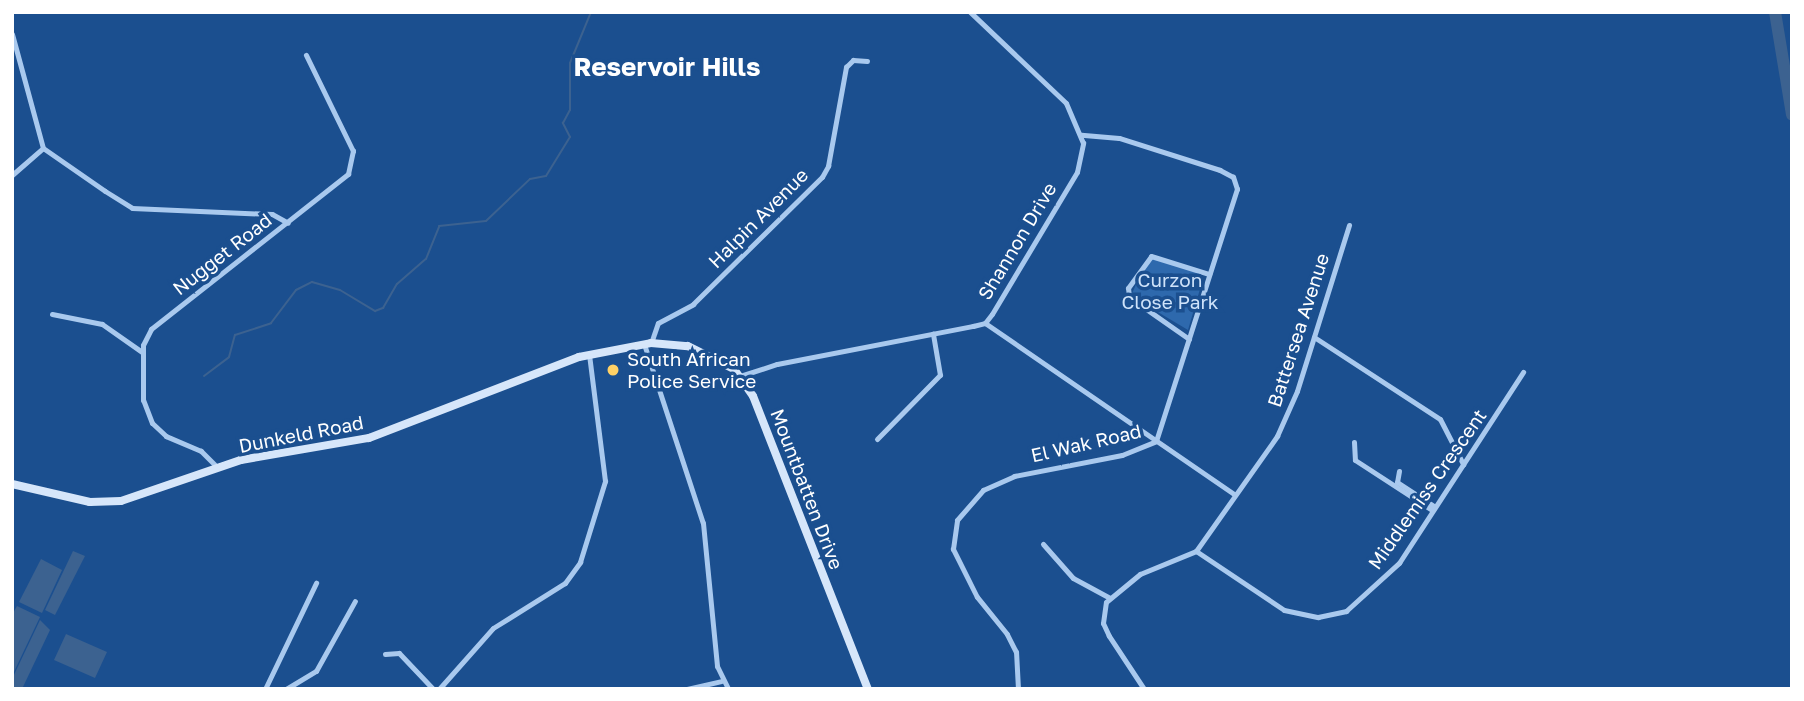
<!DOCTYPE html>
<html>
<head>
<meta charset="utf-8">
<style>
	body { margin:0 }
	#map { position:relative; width:1804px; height:701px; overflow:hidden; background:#1b4f8f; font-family:"Golos Text",sans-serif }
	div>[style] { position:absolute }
	.green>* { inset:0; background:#2e69ad }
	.water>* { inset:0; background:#3c6290 }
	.stream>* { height:2px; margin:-1px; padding:0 1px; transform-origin:1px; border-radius:1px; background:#3c6290 }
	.river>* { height:12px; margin:-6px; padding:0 6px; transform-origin:6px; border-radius:6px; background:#3c6290 }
	.minor>* { height:5px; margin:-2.5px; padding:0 2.5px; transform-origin:2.5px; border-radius:2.5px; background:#a9c9ee }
	.secondary>* { height:8px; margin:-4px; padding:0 4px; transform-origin:4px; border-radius:4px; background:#d6e6fa }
	.dots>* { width:19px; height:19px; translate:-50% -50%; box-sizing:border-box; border:4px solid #1b4f8f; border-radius:50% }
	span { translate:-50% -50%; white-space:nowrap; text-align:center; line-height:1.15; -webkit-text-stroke:7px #1b4f8f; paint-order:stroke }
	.street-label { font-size:19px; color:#fff }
	.park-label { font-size:19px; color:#cfe3fa }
	.poi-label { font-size:19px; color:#fff }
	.left { translate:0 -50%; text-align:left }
	.district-label { font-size:26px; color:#fff; font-weight:700 }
	.frame { position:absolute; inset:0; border:14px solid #fff; pointer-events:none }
</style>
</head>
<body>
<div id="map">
	<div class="green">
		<div style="clip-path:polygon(1153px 258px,1198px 273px,1203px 279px,1188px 330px,1131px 296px,1146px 261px)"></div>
	</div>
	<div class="water">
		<div style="clip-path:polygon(73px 551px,85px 556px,55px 615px,45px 610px)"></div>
		<div style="clip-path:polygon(41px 559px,62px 570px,42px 613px,19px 602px)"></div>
		<div style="clip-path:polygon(17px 606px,40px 617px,12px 676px,12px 615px)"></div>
		<div style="clip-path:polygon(40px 620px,50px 630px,22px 689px,12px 689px,12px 679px)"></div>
		<div style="clip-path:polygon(66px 634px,107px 652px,95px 678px,54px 660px)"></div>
	</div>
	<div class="stream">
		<div style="left:204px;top:376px;width:31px;rotate:-37deg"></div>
		<div style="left:229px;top:357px;width:23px;rotate:-75deg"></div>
		<div style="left:235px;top:335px;width:38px;rotate:-18deg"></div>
		<div style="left:271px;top:323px;width:41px;rotate:-52.9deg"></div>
		<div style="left:296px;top:290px;width:18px;rotate:-27deg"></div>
		<div style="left:312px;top:282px;width:29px;rotate:16deg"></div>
		<div style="left:340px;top:290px;width:41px;rotate:31deg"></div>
		<div style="left:375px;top:311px;width:9px;rotate:-21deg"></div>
		<div style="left:383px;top:308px;width:28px;rotate:-60deg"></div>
		<div style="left:397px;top:284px;width:38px;rotate:-41deg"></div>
		<div style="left:426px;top:259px;width:35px;rotate:-68deg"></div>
		<div style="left:439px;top:226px;width:47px;rotate:-6.1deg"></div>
		<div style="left:486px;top:221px;width:61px;rotate:-43.7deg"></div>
		<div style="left:530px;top:179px;width:16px;rotate:-11deg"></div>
		<div style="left:546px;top:176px;width:46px;rotate:-58.4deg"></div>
		<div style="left:570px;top:137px;width:16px;rotate:-117deg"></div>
		<div style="left:563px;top:123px;width:15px;rotate:-62deg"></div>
		<div style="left:570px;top:110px;width:47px;rotate:-90deg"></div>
		<div style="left:570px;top:63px;width:55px;rotate:-67.6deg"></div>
	</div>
	<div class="river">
		<div style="left:1775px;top:12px;width:104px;rotate:80.6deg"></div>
	</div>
	<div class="minor">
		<div style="left:12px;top:34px;width:118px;rotate:74.8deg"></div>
		<div style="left:43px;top:148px;width:75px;rotate:34.7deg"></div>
		<div style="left:105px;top:191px;width:32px;rotate:32deg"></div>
		<div style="left:132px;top:208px;width:140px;rotate:2.5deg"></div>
		<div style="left:272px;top:214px;width:18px;rotate:29deg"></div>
		<div style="left:12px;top:175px;width:41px;rotate:-41.1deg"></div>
		<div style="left:52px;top:314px;width:51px;rotate:11.3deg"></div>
		<div style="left:102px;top:324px;width:49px;rotate:35deg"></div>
		<div style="left:985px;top:323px;width:302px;rotate:34.5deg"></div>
		<div style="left:1314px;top:337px;width:150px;rotate:33.1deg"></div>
		<div style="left:1440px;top:419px;width:51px;rotate:62.9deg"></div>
		<div style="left:1189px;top:339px;width:73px;rotate:-145deg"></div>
		<div style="left:1129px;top:297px;width:9px;rotate:-96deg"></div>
		<div style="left:1128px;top:288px;width:39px;rotate:-54deg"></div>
		<div style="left:1151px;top:256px;width:61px;rotate:17.2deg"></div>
		<div style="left:651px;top:343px;width:21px;rotate:-71deg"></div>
		<div style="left:658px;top:323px;width:40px;rotate:-28deg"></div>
		<div style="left:693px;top:304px;width:181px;rotate:-44.6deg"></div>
		<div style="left:822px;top:177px;width:13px;rotate:-61deg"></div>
		<div style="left:828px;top:166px;width:101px;rotate:-79.7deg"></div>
		<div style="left:846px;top:67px;width:10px;rotate:-45deg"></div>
		<div style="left:853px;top:60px;width:14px;rotate:4deg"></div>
		<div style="left:644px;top:344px;width:188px;rotate:71.8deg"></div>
		<div style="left:703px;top:523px;width:144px;rotate:84.4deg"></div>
		<div style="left:717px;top:666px;width:25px;rotate:64deg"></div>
		<div style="left:740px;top:376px;width:39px;rotate:-18deg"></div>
		<div style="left:777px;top:364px;width:200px;rotate:-11deg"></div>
		<div style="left:973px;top:326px;width:12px;rotate:-14deg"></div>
		<div style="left:985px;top:323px;width:11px;rotate:-52deg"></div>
		<div style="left:992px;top:314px;width:165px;rotate:-59.1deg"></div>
		<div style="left:1077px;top:172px;width:30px;rotate:-78deg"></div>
		<div style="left:1083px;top:143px;width:43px;rotate:-113deg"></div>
		<div style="left:1066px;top:103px;width:132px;rotate:-136.5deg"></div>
		<div style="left:877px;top:439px;width:90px;rotate:-45.5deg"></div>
		<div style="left:940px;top:375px;width:42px;rotate:-99.7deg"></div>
		<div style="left:1354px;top:442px;width:18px;rotate:87deg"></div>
		<div style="left:1355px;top:460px;width:92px;rotate:33deg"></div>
		<div style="left:217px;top:467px;width:23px;rotate:-135deg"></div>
		<div style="left:201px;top:451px;width:38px;rotate:-157deg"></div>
		<div style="left:166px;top:436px;width:19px;rotate:-137deg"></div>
		<div style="left:152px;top:423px;width:25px;rotate:-111deg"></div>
		<div style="left:143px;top:400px;width:55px;rotate:-90deg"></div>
		<div style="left:143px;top:345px;width:18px;rotate:-63deg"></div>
		<div style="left:151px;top:329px;width:251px;rotate:-38.2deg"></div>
		<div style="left:348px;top:174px;width:24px;rotate:-78deg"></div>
		<div style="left:353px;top:151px;width:107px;rotate:-116.1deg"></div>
		<div style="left:1399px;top:471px;width:11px;rotate:100deg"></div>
		<div style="left:1397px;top:482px;width:45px;rotate:33.3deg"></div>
		<div style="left:1043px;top:544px;width:45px;rotate:48.6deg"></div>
		<div style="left:1073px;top:578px;width:42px;rotate:28.4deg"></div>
		<div style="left:1196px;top:551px;width:106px;rotate:33.8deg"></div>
		<div style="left:1284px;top:610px;width:35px;rotate:12deg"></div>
		<div style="left:1318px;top:617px;width:29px;rotate:-12deg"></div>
		<div style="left:1346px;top:611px;width:72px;rotate:-42.2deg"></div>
		<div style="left:1399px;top:563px;width:228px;rotate:-57deg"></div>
		<div style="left:385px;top:654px;width:14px;rotate:-4deg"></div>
		<div style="left:399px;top:653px;width:50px;rotate:46.6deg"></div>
		<div style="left:265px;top:689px;width:118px;rotate:-64.3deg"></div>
		<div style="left:286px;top:689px;width:35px;rotate:-31deg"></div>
		<div style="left:316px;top:671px;width:80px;rotate:-60.9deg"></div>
		<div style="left:439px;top:689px;width:81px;rotate:-48.5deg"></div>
		<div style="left:493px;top:628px;width:85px;rotate:-32deg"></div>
		<div style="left:565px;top:583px;width:26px;rotate:-54deg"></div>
		<div style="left:580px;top:562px;width:85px;rotate:-72.8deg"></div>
		<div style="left:605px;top:481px;width:127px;rotate:-97.2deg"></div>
		<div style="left:687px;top:689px;width:35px;rotate:-13deg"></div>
		<div style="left:1018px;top:689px;width:37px;rotate:-93deg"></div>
		<div style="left:1016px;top:652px;width:20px;rotate:-117deg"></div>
		<div style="left:1007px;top:634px;width:48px;rotate:-129deg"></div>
		<div style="left:977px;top:597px;width:54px;rotate:-116.6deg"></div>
		<div style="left:953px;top:549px;width:29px;rotate:-82deg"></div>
		<div style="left:957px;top:520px;width:40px;rotate:-49deg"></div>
		<div style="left:983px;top:490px;width:34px;rotate:-24deg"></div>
		<div style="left:1014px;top:476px;width:110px;rotate:-11deg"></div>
		<div style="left:1122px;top:455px;width:37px;rotate:-22deg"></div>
		<div style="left:1156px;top:441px;width:265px;rotate:-72.2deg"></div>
		<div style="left:1237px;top:189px;width:13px;rotate:-108deg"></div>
		<div style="left:1233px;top:177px;width:15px;rotate:-152deg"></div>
		<div style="left:1220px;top:170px;width:106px;rotate:-162.4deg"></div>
		<div style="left:1119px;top:138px;width:38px;rotate:-175deg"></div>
		<div style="left:1144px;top:689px;width:64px;rotate:-123.4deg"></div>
		<div style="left:1109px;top:636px;width:14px;rotate:-115deg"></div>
		<div style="left:1103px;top:623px;width:21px;rotate:-82deg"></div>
		<div style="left:1106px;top:602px;width:44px;rotate:-39.5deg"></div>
		<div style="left:1140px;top:574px;width:61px;rotate:-22.3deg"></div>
		<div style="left:1196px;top:551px;width:141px;rotate:-54.8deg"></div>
		<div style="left:1277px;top:436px;width:49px;rotate:-66deg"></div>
		<div style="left:1297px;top:391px;width:174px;rotate:-72.6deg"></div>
	</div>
	<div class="secondary">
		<div style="left:12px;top:484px;width:80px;rotate:13deg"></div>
		<div style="left:90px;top:502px;width:31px;rotate:-2deg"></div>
		<div style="left:121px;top:501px;width:127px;rotate:-18.9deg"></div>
		<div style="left:241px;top:460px;width:130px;rotate:-9.8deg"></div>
		<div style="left:369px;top:438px;width:225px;rotate:-21.1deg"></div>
		<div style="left:579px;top:357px;width:73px;rotate:-11deg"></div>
		<div style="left:651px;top:343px;width:37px;rotate:5deg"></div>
		<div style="left:688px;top:346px;width:51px;rotate:26.6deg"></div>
		<div style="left:734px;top:369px;width:33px;rotate:55deg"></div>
		<div style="left:753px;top:396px;width:315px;rotate:68.6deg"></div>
	</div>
	<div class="dots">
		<div style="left:613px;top:370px;background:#ffd166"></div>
	</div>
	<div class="street-label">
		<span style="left:758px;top:218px;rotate:-45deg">Halpin Avenue</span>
		<span style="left:1017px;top:241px;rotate:-59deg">Shannon Drive</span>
		<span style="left:222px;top:254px;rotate:-38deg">Nugget Road</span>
		<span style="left:1298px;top:330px;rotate:-72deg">Battersea Avenue</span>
		<span style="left:301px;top:434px;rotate:-11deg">Dunkeld Road</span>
		<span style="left:1086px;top:443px;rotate:-13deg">El Wak Road</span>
		<span style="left:807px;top:489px;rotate:69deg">Mountbatten Drive</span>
		<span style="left:1427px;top:489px;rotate:-55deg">Middlemiss Crescent</span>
	</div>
	<div class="park-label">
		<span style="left:1170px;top:291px">Curzon<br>Close Park</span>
	</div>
	<div class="poi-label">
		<span class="left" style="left:627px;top:370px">South African<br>Police Service</span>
	</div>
	<div class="district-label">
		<span style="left:667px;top:67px">Reservoir Hills</span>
	</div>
	<div class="frame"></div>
</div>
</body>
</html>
